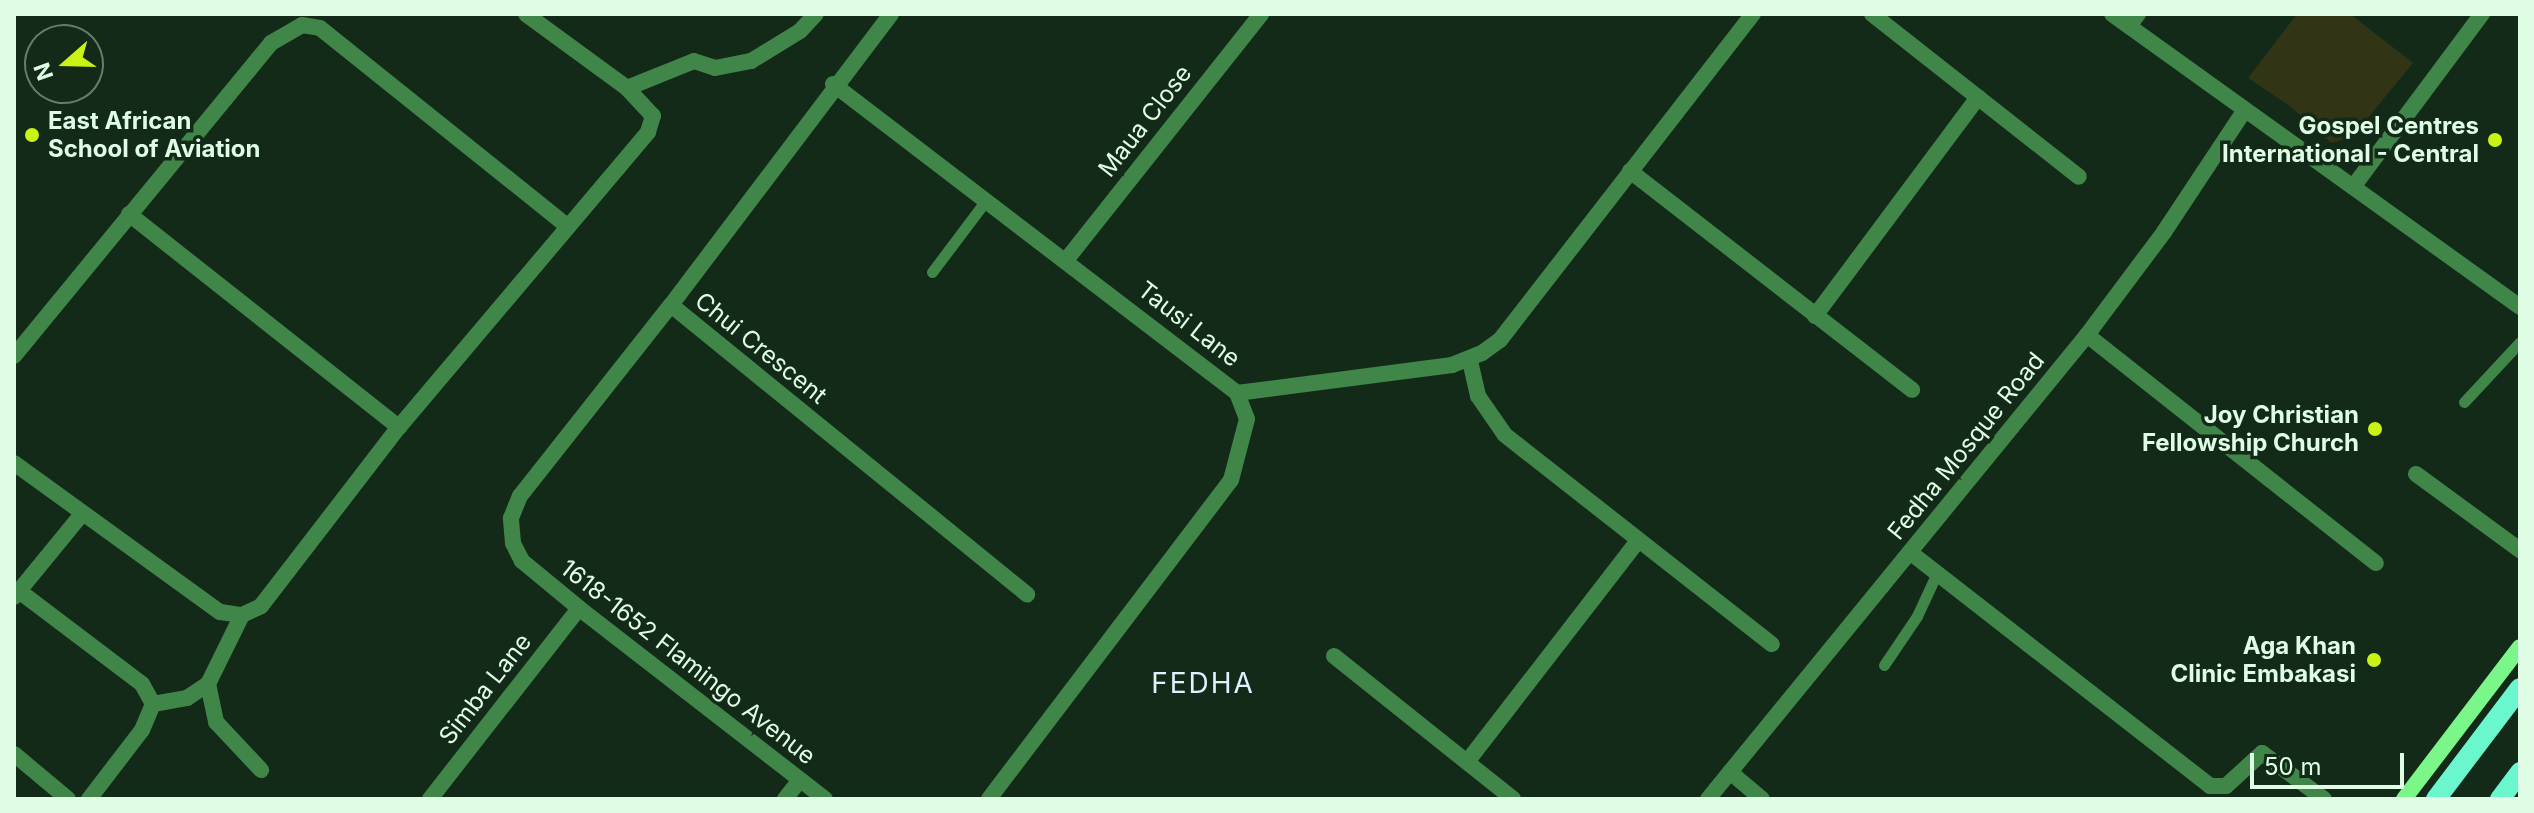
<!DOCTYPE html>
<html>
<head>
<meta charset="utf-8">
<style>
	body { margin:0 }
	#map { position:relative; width:2534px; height:813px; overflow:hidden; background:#132a19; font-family:Inter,sans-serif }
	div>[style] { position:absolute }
	.green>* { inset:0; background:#323416 }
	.service>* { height:11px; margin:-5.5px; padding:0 5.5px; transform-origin:5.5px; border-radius:5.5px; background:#418649 }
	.minor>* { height:16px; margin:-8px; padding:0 8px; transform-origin:8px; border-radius:8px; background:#418649 }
	.tertiary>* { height:16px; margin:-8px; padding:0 8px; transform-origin:8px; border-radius:8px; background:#418649 }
	.secondary>* { height:16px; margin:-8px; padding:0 8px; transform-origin:8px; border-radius:8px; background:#7af788 }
	.primary>* { height:20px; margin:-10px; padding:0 10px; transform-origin:10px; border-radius:10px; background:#6bf7ce }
	.dots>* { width:22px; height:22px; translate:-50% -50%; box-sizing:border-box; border:4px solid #132a19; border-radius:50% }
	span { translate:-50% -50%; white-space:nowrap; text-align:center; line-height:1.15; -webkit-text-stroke:7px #132a19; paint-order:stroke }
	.poi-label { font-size:24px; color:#defde4; font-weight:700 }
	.left { translate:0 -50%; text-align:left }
	.right { translate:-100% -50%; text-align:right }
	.street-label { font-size:24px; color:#defde4 }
	.quarter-label { font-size:28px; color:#e0f0fd; letter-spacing:2px }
	.frame { position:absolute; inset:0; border:16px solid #defde4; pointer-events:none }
	.north { position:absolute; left:24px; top:24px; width:80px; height:80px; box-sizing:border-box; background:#132a19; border:2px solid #647e6a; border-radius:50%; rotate:250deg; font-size:22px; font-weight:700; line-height:32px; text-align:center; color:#defde4 }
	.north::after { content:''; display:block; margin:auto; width:28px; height:36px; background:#c9f215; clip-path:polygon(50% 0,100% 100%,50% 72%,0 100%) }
	.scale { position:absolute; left:2250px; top:753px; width:154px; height:36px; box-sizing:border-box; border:4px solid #defde4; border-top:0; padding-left:10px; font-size:24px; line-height:28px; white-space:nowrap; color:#defde4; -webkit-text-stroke:6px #132a19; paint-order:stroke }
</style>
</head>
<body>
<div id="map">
	<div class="green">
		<div style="clip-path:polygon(2297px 14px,2350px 14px,2413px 63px,2352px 137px,2331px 143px,2290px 106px,2248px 78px)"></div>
	</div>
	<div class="service">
		<div style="left:932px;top:272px;width:91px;rotate:-53deg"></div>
		<div style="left:2464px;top:402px;width:82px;rotate:-47deg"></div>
		<div style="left:1884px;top:665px;width:59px;rotate:-56deg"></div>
		<div style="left:1917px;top:616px;width:47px;rotate:-65.1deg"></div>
	</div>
	<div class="minor">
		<div style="left:1872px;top:14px;width:263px;rotate:38.2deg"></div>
		<div style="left:2129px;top:26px;width:15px;rotate:-53deg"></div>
		<div style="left:833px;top:84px;width:509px;rotate:37.41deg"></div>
		<div style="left:1237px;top:393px;width:28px;rotate:69deg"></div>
		<div style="left:1247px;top:419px;width:63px;rotate:104.7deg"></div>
		<div style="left:1231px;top:480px;width:400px;rotate:127.2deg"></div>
		<div style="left:627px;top:88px;width:72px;rotate:-21.9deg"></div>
		<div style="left:694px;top:61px;width:22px;rotate:18deg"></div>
		<div style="left:715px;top:68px;width:37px;rotate:-11deg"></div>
		<div style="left:751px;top:61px;width:57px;rotate:-31.5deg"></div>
		<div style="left:800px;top:31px;width:23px;rotate:-47deg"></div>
		<div style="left:1630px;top:171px;width:357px;rotate:37.8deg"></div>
		<div style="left:2353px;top:187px;width:216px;rotate:-53.3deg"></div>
		<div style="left:129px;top:214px;width:344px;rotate:38.3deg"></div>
		<div style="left:1067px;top:259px;width:313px;rotate:-51.6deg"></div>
		<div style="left:671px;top:305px;width:365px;rotate:-52.9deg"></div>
		<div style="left:1815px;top:316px;width:273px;rotate:-53.3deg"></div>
		<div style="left:2087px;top:335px;width:368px;rotate:38.3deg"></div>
		<div style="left:14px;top:356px;width:405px;rotate:-50.6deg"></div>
		<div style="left:271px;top:43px;width:36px;rotate:-30deg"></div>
		<div style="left:302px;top:25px;width:18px;rotate:9deg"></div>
		<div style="left:320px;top:28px;width:317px;rotate:38.7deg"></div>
		<div style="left:1470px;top:361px;width:36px;rotate:77deg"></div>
		<div style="left:1478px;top:396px;width:47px;rotate:55.3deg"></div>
		<div style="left:1505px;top:435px;width:339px;rotate:38.1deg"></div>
		<div style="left:1237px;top:393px;width:217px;rotate:-7.4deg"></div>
		<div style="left:1452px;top:365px;width:32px;rotate:-22deg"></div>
		<div style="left:1482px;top:353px;width:22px;rotate:-36deg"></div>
		<div style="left:1500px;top:340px;width:413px;rotate:-52.2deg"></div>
		<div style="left:14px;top:463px;width:254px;rotate:35.9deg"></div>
		<div style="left:220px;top:612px;width:22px;rotate:8deg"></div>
		<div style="left:242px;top:615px;width:21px;rotate:-25deg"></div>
		<div style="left:261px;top:606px;width:226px;rotate:-52.4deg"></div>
		<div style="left:399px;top:427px;width:386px;rotate:-49.8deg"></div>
		<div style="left:648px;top:132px;width:17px;rotate:-73deg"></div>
		<div style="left:653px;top:116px;width:38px;rotate:-133deg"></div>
		<div style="left:627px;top:88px;width:125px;rotate:-143.8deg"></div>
		<div style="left:2416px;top:474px;width:129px;rotate:36.2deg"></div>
		<div style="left:1911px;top:553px;width:379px;rotate:37.9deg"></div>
		<div style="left:2210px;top:786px;width:16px"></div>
		<div style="left:2226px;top:786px;width:49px;rotate:-42.5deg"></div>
		<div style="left:2262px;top:753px;width:77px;rotate:36.6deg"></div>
		<div style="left:19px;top:591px;width:154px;rotate:37.1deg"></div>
		<div style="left:142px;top:684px;width:23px;rotate:61deg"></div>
		<div style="left:153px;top:704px;width:28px;rotate:113deg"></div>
		<div style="left:142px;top:730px;width:87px;rotate:127.5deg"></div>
		<div style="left:14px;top:597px;width:107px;rotate:-50.7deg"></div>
		<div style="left:242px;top:615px;width:77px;rotate:116.2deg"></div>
		<div style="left:208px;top:684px;width:39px;rotate:78deg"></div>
		<div style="left:216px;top:722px;width:66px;rotate:46.8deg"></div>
		<div style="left:1334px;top:656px;width:229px;rotate:38.6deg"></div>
		<div style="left:153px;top:704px;width:35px;rotate:-10deg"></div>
		<div style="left:187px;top:698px;width:25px;rotate:-34deg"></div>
		<div style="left:14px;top:754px;width:70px;rotate:39.8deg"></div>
		<div style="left:1467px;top:762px;width:279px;rotate:-52.3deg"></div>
		<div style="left:1730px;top:772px;width:42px;rotate:40.2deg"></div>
		<div style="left:430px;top:799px;width:242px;rotate:-52deg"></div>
		<div style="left:785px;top:799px;width:24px;rotate:-52deg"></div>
		<div style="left:825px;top:799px;width:311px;rotate:-142.2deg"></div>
		<div style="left:579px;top:608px;width:74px;rotate:-140.5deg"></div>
		<div style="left:522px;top:561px;width:20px;rotate:-117deg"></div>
		<div style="left:513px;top:543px;width:25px;rotate:-95deg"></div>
		<div style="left:511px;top:518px;width:24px;rotate:-68deg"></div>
		<div style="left:520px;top:496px;width:243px;rotate:-51.7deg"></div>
		<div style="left:671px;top:305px;width:459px;rotate:39.1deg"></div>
		<div style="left:1708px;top:799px;width:599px;rotate:-50.76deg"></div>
		<div style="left:2087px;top:335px;width:129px;rotate:-53.2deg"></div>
		<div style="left:2164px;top:232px;width:145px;rotate:-56.5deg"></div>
	</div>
	<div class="tertiary">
		<div style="left:2112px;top:14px;width:502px;rotate:35.68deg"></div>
	</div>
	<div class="secondary">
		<div style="left:2404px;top:799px;width:191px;rotate:-52.7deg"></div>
	</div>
	<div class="primary">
		<div style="left:2436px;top:799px;width:139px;rotate:-52.9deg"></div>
		<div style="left:2500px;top:799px;width:34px;rotate:-53deg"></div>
	</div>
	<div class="dots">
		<div style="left:32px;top:135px;background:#c9f215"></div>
		<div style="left:2495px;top:140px;background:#c9f215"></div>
		<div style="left:2375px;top:429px;background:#c9f215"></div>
		<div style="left:2374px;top:660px;background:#c9f215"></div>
	</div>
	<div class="poi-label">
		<span class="left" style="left:48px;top:135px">East African<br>School of Aviation</span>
		<span class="right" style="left:2479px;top:140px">Gospel Centres<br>International - Central</span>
		<span class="right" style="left:2359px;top:429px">Joy Christian<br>Fellowship Church</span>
		<span class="right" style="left:2356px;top:660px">Aga Khan<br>Clinic Embakasi</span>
	</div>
	<div class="street-label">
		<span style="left:1145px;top:121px;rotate:-52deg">Maua Close</span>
		<span style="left:1189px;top:324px;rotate:38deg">Tausi Lane</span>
		<span style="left:761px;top:348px;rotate:39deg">Chui Crescent</span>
		<span style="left:1966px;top:446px;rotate:-51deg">Fedha Mosque Road</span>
		<span style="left:688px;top:662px;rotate:38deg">1618-1652 Flamingo Avenue</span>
		<span style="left:485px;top:689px;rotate:-52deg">Simba Lane</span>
	</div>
	<div class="quarter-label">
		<span style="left:1203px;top:683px">FEDHA</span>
	</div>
	<div class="frame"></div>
	<div class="north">N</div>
	<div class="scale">50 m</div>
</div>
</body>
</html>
